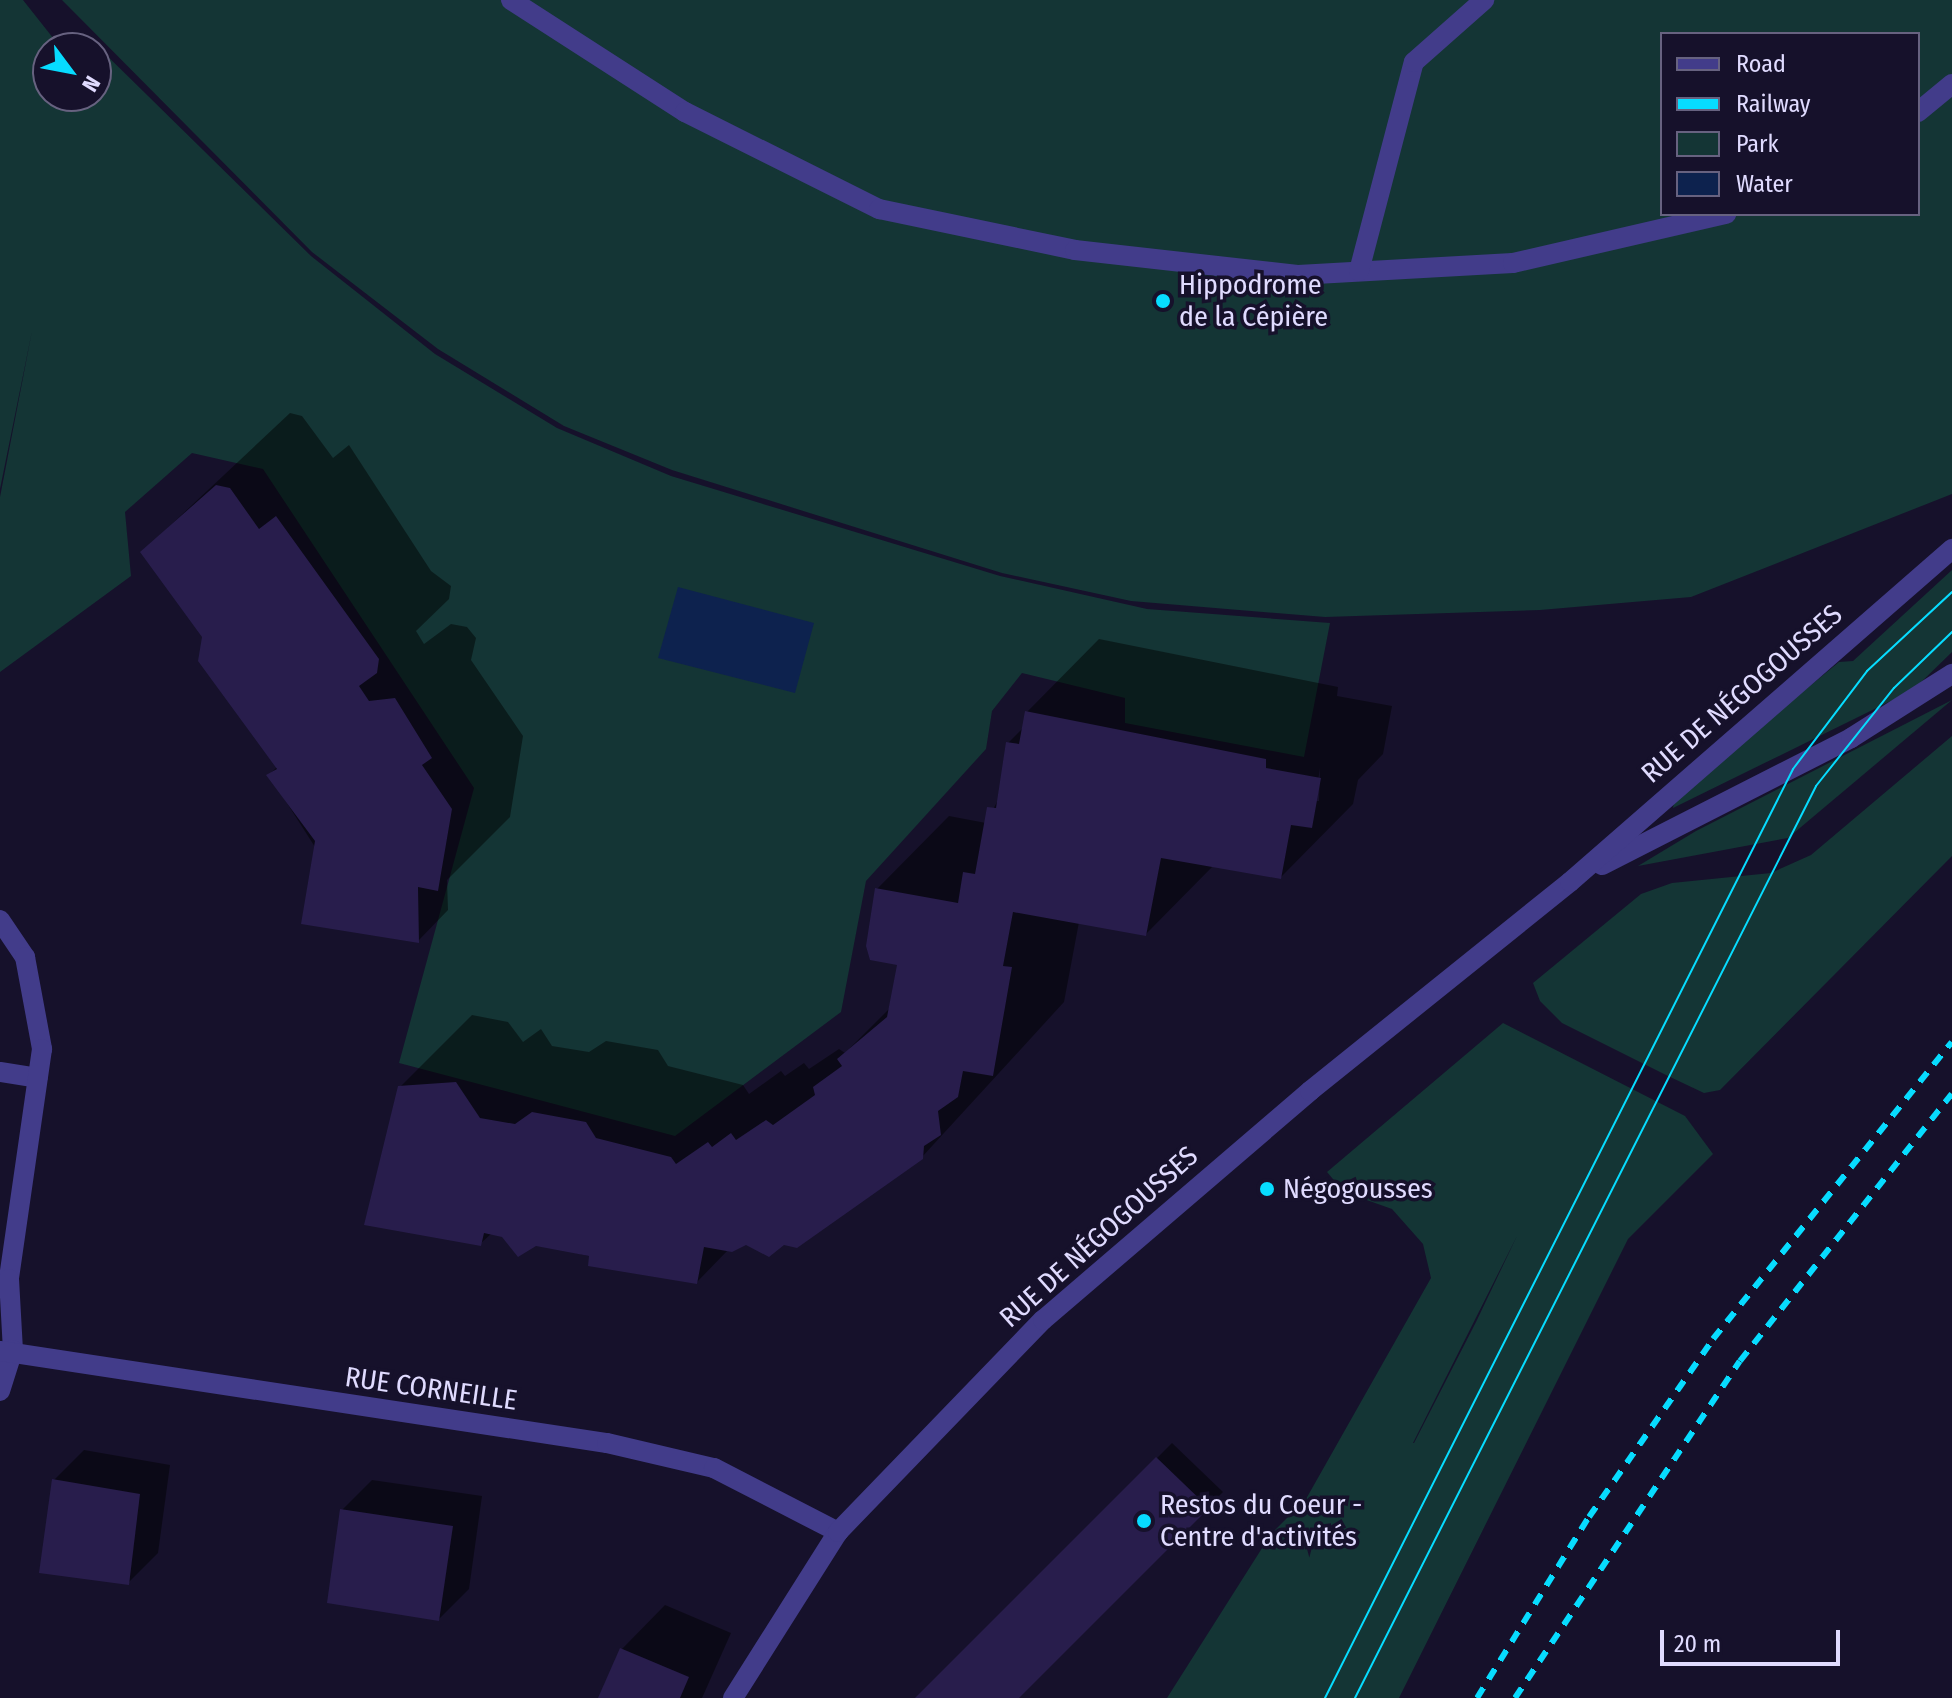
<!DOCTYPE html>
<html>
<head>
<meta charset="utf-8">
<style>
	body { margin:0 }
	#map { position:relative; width:1952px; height:1698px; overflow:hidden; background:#16112b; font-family:"Fira Sans Condensed",sans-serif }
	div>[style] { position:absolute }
	.green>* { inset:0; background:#143535 }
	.water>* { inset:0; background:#0d224e }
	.shadow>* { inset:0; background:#0007 }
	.building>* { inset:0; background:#281d4c }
	.service>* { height:20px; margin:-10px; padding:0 10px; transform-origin:10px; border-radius:10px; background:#423c8a }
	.minor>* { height:20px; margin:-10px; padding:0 10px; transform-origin:10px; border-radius:10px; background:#423c8a }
	.tram>* { height:2px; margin:-1px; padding:0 1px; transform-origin:1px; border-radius:1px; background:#07dcff }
	.rail>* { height:6px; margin-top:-3px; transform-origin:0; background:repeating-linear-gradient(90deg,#07dcff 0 12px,transparent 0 22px) }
	.dots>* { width:22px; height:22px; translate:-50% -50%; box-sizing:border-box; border:4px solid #16112b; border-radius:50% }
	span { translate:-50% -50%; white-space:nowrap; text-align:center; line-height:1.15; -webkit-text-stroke:7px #16112b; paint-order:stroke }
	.poi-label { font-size:28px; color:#e0dbff }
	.left { translate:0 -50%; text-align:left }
	.street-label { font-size:28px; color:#e0dbff }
	.legend { position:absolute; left:1660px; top:32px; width:260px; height:184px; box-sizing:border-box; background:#16112b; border:2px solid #676280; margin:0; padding:10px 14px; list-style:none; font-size:24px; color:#e0dbff }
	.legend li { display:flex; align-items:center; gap:16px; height:40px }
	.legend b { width:40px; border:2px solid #676280 }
	.north { position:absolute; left:32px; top:32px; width:80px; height:80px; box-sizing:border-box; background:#16112b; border:2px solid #676280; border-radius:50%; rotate:122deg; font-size:22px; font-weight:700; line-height:32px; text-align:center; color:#e0dbff }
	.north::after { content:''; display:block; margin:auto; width:28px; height:36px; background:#07dcff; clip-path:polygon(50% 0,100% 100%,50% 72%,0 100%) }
	.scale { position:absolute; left:1660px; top:1630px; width:180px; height:36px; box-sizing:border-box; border:4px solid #e0dbff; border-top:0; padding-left:10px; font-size:24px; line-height:28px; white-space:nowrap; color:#e0dbff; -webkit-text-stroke:6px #16112b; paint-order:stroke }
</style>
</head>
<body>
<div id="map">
	<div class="green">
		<div style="clip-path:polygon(0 0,23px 0,61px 48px,48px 48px,48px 96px,96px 96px,90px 39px,311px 256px,435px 354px,557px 428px,671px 476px,1000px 576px,1147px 609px,1330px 623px,1304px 757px,1125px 723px,1125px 698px,1022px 673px,992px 711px,986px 749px,866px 881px,841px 1012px,675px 1136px,399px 1063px,474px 788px,263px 469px,192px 453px,125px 512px,131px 576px,0 672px,0 497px,32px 331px,0 489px)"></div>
		<div style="clip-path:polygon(evenodd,62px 0,1952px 0,1952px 494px,1691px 597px,1540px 610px,1325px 617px,1131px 601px,1002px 573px,672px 470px,564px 426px,438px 349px,312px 252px,62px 0,1662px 34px,1918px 34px,1918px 214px,1662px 214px,1662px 34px)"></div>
		<div style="clip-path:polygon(1952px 570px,1952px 652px,1913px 690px,1673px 808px,1675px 797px,1839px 662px,1853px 661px)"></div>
		<div style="clip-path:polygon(1952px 700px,1788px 838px,1638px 866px,1696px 831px)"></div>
		<div style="clip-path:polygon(1952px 736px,1952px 856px,1720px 1090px,1704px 1093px,1668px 1076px,1562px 1023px,1540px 1001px,1533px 983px,1641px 894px,1672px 883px,1771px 873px,1811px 855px)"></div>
		<div style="clip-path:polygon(evenodd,1503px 1023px,1685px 1116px,1713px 1154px,1628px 1239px,1399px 1698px,1167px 1698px,1271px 1534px,1306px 1499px,1431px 1278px,1423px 1244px,1392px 1209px,1344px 1192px,1327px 1172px,1503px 1023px,1517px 1236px,1476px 1322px,1414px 1443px,1413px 1443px,1517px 1236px)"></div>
	</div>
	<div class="water">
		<div style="clip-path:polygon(678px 587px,814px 623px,795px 693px,658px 658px)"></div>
	</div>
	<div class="shadow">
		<div style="clip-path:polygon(290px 413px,302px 416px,333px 458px,349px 445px,431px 571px,451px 586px,449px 599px,416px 631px,424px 644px,451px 624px,467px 627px,476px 638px,471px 660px,523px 736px,510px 817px,447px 880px,448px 910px,418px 941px,315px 847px,269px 775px,278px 766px,204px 637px,142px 552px)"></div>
		<div style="clip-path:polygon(evenodd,1099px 639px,1338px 687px,1337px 696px,1392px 706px,1383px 754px,1358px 780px,1353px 804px,1281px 877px,1214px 865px,1146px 934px,1079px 922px,1064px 1002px,922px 1157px,729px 1249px,697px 1282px,492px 1233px,480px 1244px,400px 1087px,472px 1015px,508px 1022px,523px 1042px,541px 1029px,552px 1046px,589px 1052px,606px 1041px,658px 1050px,668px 1066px,743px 1085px,749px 1094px,781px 1071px,785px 1076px,804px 1063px,809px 1069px,839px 1049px,845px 1053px,890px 1008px,899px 963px,877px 889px,949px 816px,986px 823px,999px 798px,1008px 743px,1024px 727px,1027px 712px,1099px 639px,1320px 768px,1319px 801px,1315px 801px,1320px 768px)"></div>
		<div style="clip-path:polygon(1172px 1443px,1223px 1492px,1016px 1698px,918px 1698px)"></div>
		<div style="clip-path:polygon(84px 1450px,170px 1465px,158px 1553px,128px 1583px,54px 1480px)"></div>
		<div style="clip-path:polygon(372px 1480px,482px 1496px,469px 1589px,439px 1619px,342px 1510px)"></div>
		<div style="clip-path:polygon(665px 1605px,731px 1633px,702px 1698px,600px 1698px,622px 1649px)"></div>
	</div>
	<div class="building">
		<div style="clip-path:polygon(216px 485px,230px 488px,259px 529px,276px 516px,379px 659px,377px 673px,359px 686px,369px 701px,395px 698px,432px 758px,422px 765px,452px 809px,438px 891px,418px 887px,419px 943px,301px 924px,315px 841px,266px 775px,277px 769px,198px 661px,202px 637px,140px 552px)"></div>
		<div style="clip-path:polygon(1025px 711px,1266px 759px,1266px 768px,1321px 778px,1312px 828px,1291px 825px,1281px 879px,1161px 858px,1146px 936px,1013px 912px,1003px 966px,1012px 967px,993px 1076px,963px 1071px,958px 1097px,938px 1111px,941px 1135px,924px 1146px,923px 1159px,797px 1248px,784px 1245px,769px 1257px,746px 1245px,732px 1252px,704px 1247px,697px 1284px,588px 1266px,589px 1256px,536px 1246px,518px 1257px,502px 1237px,484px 1233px,481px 1246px,364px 1225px,398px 1086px,456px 1082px,480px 1118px,515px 1124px,532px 1112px,586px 1122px,596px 1138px,671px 1157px,676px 1164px,708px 1142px,712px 1147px,731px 1133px,736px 1140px,766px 1120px,773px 1125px,815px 1095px,813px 1087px,842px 1066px,837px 1059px,887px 1017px,897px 965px,870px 960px,866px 946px,875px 888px,958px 903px,963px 872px,975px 874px,987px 807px,996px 808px,1006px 742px,1019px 744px)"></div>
		<div style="clip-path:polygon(1156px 1457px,1209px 1508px,1019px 1698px,915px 1698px)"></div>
		<div style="clip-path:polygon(52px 1479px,140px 1494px,129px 1585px,39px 1573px)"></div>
		<div style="clip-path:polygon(340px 1509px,453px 1526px,439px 1621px,327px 1603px)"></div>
		<div style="clip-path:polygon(620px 1648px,689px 1677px,680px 1698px,598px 1698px)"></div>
	</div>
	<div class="service">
		<div style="left:511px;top:0;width:207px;rotate:32.8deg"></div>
		<div style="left:685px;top:112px;width:217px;rotate:26.6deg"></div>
		<div style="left:879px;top:209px;width:200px;rotate:11.8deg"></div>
		<div style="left:1075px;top:250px;width:224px;rotate:6.4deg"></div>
		<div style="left:1298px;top:275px;width:215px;rotate:-3.2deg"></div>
		<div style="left:1513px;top:263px;width:219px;rotate:-13deg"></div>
		<div style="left:1918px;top:112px;width:44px;rotate:-39.5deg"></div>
		<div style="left:1359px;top:271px;width:216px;rotate:-75.3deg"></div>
		<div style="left:1414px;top:62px;width:94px;rotate:-41.5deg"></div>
		<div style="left:0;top:1072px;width:38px;rotate:9deg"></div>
	</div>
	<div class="minor">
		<div style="left:1602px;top:865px;width:280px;rotate:-27deg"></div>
		<div style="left:1851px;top:738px;width:120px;rotate:-32.4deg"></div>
		<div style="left:0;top:920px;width:45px;rotate:56deg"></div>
		<div style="left:25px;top:957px;width:94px;rotate:79.5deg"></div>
		<div style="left:42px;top:1049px;width:232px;rotate:98.2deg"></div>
		<div style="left:9px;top:1279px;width:71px;rotate:86.8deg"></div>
		<div style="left:13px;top:1350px;width:43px;rotate:107.6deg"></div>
		<div style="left:0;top:1351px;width:614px;rotate:8.62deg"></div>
		<div style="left:607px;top:1443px;width:110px;rotate:13.2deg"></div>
		<div style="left:714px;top:1468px;width:140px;rotate:27.3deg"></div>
		<div style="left:733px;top:1698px;width:196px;rotate:-57.7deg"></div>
		<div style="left:838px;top:1532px;width:295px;rotate:-46deg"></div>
		<div style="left:1043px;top:1320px;width:352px;rotate:-40.6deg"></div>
		<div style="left:1310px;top:1091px;width:334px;rotate:-38.8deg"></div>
		<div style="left:1570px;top:882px;width:507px;rotate:-41.08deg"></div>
	</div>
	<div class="tram">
		<div style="left:1325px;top:1698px;width:1040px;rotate:-63.26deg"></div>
		<div style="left:1793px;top:769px;width:123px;rotate:-52.9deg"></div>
		<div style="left:1867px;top:671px;width:116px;rotate:-42.9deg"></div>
		<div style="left:1355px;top:1698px;width:1022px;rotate:-63.18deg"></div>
		<div style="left:1816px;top:786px;width:125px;rotate:-51.5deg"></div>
		<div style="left:1894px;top:688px;width:81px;rotate:-44deg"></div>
	</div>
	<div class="rail">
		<div style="left:1477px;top:1698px;width:213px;rotate:-58.3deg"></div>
		<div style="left:1589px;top:1517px;width:217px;rotate:-55.1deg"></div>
		<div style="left:1713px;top:1339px;width:381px;rotate:-51.2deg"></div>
		<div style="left:1515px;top:1698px;width:405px;rotate:-56.3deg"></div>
		<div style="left:1740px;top:1361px;width:341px;rotate:-51.6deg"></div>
	</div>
	<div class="dots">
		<div style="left:1163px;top:301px;background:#07dcff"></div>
		<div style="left:1267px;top:1189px;background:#07dcff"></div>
		<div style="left:1144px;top:1521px;background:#07dcff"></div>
	</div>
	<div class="poi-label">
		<span class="left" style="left:1179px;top:301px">Hippodrome<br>de la Cépière</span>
		<span class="left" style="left:1283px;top:1189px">Négogousses</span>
		<span class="left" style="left:1160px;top:1521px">Restos du Coeur -<br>Centre d'activités</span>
	</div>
	<div class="street-label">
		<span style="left:1742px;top:694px;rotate:-41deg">RUE DE NÉGOGOUSSES</span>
		<span style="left:1099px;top:1237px;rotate:-42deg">RUE DE NÉGOGOUSSES</span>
		<span style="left:431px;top:1389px;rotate:8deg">RUE CORNEILLE</span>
	</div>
	<ul class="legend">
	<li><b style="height:10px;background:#423c8a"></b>Road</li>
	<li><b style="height:10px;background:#07dcff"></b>Railway</li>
	<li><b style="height:22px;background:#143535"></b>Park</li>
	<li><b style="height:22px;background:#0d224e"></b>Water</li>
	</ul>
	<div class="north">N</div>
	<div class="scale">20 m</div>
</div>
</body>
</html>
